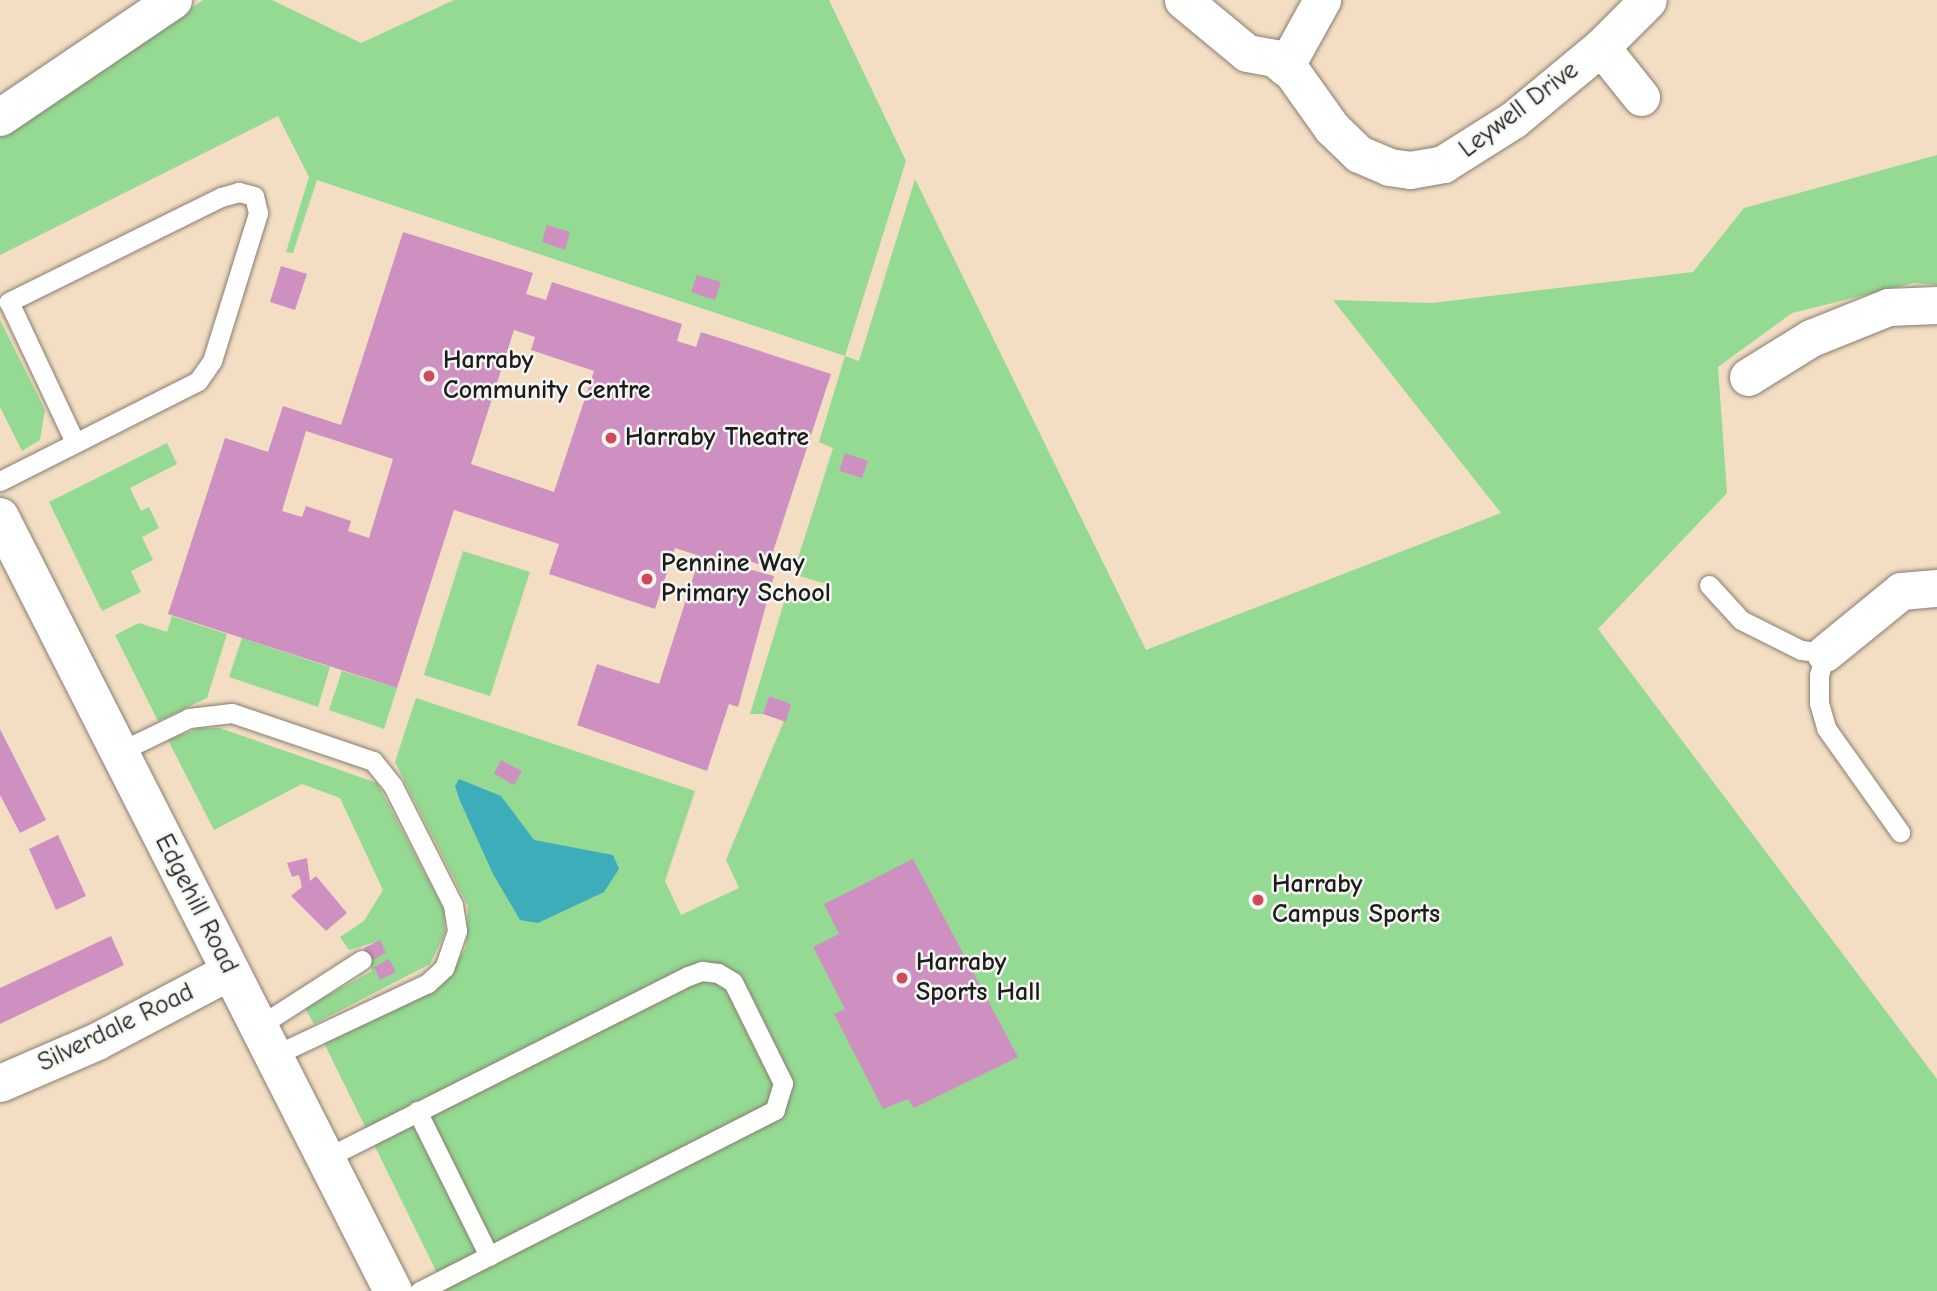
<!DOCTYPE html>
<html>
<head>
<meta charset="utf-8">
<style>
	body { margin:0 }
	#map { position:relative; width:1937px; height:1291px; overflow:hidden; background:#f3dec4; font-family:"Comic Neue",sans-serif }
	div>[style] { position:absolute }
	.green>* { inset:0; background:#94da93 }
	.water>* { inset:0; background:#3eadba }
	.building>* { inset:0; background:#ce90c1 }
	.roads { filter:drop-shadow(0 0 2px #887d70) drop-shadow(0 0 2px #887d70) }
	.service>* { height:19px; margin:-9.5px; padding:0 9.5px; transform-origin:9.5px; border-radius:9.5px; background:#fff }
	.minor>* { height:37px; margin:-18.5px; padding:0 18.5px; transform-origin:18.5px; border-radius:18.5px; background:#fff }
	.tertiary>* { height:38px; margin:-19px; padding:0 19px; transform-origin:19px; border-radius:19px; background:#fff }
	.dots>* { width:19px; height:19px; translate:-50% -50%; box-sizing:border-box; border:4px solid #f6f6f2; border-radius:50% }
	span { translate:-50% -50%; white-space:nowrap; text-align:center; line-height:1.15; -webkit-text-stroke:5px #f6f6f2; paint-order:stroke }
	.street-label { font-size:26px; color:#1c1c1c }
	.poi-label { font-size:26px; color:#1c1c1c; font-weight:700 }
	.left { translate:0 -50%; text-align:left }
</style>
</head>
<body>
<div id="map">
	<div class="green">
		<div style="clip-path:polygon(203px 0,272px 0,361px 43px,454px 0,829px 0,906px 161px,845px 356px,859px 361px,915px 179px,1146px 650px,1501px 513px,1333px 300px,1432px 303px,1693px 272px,1744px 208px,1937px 155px,1937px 285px,1914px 283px,1792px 313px,1718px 367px,1727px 493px,1598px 629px,1937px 1079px,1937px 1291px,446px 1291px,324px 1043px,440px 986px,466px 948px,468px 906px,395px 762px,416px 698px,695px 791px,665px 881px,681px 915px,739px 888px,726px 860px,791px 704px,769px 696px,763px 714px,750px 714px,789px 586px,824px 597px,829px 585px,793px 574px,833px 448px,819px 442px,845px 356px,317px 180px,293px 253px,286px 252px,309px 177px,278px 116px,0 255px,0 136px)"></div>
		<div style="clip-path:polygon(0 320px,45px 410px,40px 440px,22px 451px,0 407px)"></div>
		<div style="clip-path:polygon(167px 443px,177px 464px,130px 488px,141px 511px,149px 507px,159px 528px,142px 537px,153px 560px,131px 571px,141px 592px,102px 611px,49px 502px)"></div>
		<div style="clip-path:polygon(463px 551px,530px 572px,490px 696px,424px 675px)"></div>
		<div style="clip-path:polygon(172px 616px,227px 634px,207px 698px,158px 721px,115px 635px,139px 623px,167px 632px)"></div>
		<div style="clip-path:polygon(242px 638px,330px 667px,318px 707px,229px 677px)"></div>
		<div style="clip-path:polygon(342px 671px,397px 688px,384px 729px,329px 710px)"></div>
		<div style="clip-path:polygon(200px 728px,220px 728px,377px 783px,444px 910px,445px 933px,430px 964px,314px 1024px,305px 1008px,372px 971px,370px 961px,380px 941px,349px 950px,340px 937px,364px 921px,383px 890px,340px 798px,302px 784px,214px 830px,168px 740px)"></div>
	</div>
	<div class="water">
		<div style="clip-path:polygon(459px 779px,501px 796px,534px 840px,613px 855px,619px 869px,604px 892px,538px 923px,520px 920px,493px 874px,460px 801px,455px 786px)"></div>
	</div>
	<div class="building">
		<div style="clip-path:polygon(547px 225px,570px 232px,565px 250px,542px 242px)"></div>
		<div style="clip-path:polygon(evenodd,403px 232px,533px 273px,526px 294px,546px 300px,552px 282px,682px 324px,677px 341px,696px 347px,701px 332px,831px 374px,768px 567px,733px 556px,730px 564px,774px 576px,738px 707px,729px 704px,707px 771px,577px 725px,597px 664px,659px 684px,700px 556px,675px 548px,655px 609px,549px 574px,559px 544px,454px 510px,397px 688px,168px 614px,225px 438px,268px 452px,283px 406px,341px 425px,403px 232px,514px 330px,535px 337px,531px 350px,594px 371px,554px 492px,471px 464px,514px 330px,403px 232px,306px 431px,393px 459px,369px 538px,348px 531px,351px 521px,306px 506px,302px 517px,282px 511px,306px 431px)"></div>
		<div style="clip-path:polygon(281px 266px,307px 274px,295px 310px,270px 302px)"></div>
		<div style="clip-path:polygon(697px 275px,721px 282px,715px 300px,691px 292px)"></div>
		<div style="clip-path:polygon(845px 453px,868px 461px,862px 478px,839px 471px)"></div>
		<div style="clip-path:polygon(769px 696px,791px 704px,786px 722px,763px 714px)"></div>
		<div style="clip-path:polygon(0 729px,46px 820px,20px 833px,0 795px)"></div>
		<div style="clip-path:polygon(501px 760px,522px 771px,514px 785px,494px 774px)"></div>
		<div style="clip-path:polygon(58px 835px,86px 896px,56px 910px,29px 849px)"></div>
		<div style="clip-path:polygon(307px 858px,310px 881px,316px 876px,347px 913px,326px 931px,291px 896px,302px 887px,299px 875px,292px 877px,287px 863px)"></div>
		<div style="clip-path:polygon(913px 859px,1018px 1057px,914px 1108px,908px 1099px,883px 1109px,834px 1014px,845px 1009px,813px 947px,839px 934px,824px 904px)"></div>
		<div style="clip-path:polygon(111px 936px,124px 965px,0 1024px,0 988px)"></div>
		<div style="clip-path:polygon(380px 940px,386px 953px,370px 961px,364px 948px)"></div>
		<div style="clip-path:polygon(389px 959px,396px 972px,380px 980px,374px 967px)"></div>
	</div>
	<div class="roads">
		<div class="service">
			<div style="left:0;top:481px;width:222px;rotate:-26.8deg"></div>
			<div style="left:198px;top:381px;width:24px;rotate:-55deg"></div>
			<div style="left:212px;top:361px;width:155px;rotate:-72.7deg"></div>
			<div style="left:258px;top:213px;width:17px;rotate:-103deg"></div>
			<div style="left:254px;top:196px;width:16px;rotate:-165deg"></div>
			<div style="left:239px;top:192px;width:19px;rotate:164deg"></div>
			<div style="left:221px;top:197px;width:237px;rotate:153.7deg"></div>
			<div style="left:9px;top:302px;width:155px;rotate:64.8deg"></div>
			<div style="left:1709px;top:585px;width:47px;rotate:47.6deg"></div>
			<div style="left:1741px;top:620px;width:67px;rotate:26.6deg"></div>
			<div style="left:1801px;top:650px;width:24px;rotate:7deg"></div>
			<div style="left:1825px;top:653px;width:23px;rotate:105deg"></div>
			<div style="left:1819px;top:675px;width:28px;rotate:90deg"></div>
			<div style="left:1819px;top:703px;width:26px;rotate:74deg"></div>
			<div style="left:1826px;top:728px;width:128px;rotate:54.6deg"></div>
			<div style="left:119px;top:752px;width:78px;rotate:-25.9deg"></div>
			<div style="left:189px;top:718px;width:43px;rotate:-6.6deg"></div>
			<div style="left:232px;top:713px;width:149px;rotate:18.8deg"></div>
			<div style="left:373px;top:761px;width:32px;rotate:51deg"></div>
			<div style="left:393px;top:786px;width:133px;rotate:63.2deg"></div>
			<div style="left:453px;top:905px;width:26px;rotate:81deg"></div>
			<div style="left:457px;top:931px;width:39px;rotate:109deg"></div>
			<div style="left:444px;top:968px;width:22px;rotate:137deg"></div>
			<div style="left:428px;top:983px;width:171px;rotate:154.8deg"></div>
			<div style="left:259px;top:1026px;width:122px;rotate:-32.7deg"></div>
			<div style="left:417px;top:1111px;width:162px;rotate:63.6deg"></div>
			<div style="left:326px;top:1158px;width:405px;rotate:-26.7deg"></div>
			<div style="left:688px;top:976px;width:15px;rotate:-20deg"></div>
			<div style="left:702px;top:971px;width:16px;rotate:7deg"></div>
			<div style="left:718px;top:973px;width:17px;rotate:31deg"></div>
			<div style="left:733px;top:982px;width:113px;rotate:63.7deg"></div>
			<div style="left:783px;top:1083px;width:28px;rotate:107deg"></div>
			<div style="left:775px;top:1110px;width:399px;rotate:153deg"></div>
		</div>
		<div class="minor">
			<div style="left:1183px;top:0;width:83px;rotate:39.6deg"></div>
			<div style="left:1247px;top:53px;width:27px;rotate:10deg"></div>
			<div style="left:1274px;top:58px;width:23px;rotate:38deg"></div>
			<div style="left:1292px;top:72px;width:69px;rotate:54.5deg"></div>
			<div style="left:1332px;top:128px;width:37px;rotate:44deg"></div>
			<div style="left:1359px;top:154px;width:33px;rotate:23deg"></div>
			<div style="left:1389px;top:167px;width:21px;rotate:8deg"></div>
			<div style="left:1410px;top:170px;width:34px;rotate:-10deg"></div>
			<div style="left:1443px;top:164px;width:83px;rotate:-32.2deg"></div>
			<div style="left:1513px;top:120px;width:114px;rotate:-39.7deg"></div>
			<div style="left:1601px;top:47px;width:66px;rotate:-45deg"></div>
			<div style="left:1601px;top:47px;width:64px;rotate:51.3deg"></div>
			<div style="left:1285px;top:67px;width:77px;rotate:-61.1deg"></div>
			<div style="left:0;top:117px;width:209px;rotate:-34.1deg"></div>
			<div style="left:1748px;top:377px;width:74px;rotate:-31.8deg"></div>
			<div style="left:1811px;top:338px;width:83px;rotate:-21.9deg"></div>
			<div style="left:1888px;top:307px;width:49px;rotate:-2.3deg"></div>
			<div style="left:1825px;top:653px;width:98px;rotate:-39.2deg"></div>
			<div style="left:1901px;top:591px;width:36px;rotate:-5deg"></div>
			<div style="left:0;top:1083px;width:106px;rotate:-23.4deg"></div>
			<div style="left:97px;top:1041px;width:150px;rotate:-27.8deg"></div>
		</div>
		<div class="tertiary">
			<div style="left:0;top:517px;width:868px;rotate:63.08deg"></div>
		</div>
	</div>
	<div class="dots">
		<div style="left:429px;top:376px;background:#d1495b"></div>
		<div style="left:611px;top:438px;background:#d1495b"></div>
		<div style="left:647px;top:579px;background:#d1495b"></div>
		<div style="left:1258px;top:900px;background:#d1495b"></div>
		<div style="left:902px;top:978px;background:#d1495b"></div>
	</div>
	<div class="street-label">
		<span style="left:1519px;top:110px;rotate:-37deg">Leywell Drive</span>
		<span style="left:196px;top:904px;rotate:63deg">Edgehill Road</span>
		<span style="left:116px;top:1028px;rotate:-26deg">Silverdale Road</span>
	</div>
	<div class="poi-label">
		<span class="left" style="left:443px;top:376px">Harraby<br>Community Centre</span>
		<span class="left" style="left:625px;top:438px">Harraby Theatre</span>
		<span class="left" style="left:661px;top:579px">Pennine Way<br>Primary School</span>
		<span class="left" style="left:1272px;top:900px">Harraby<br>Campus Sports</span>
		<span class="left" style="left:916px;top:978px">Harraby<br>Sports Hall</span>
	</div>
</div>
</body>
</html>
